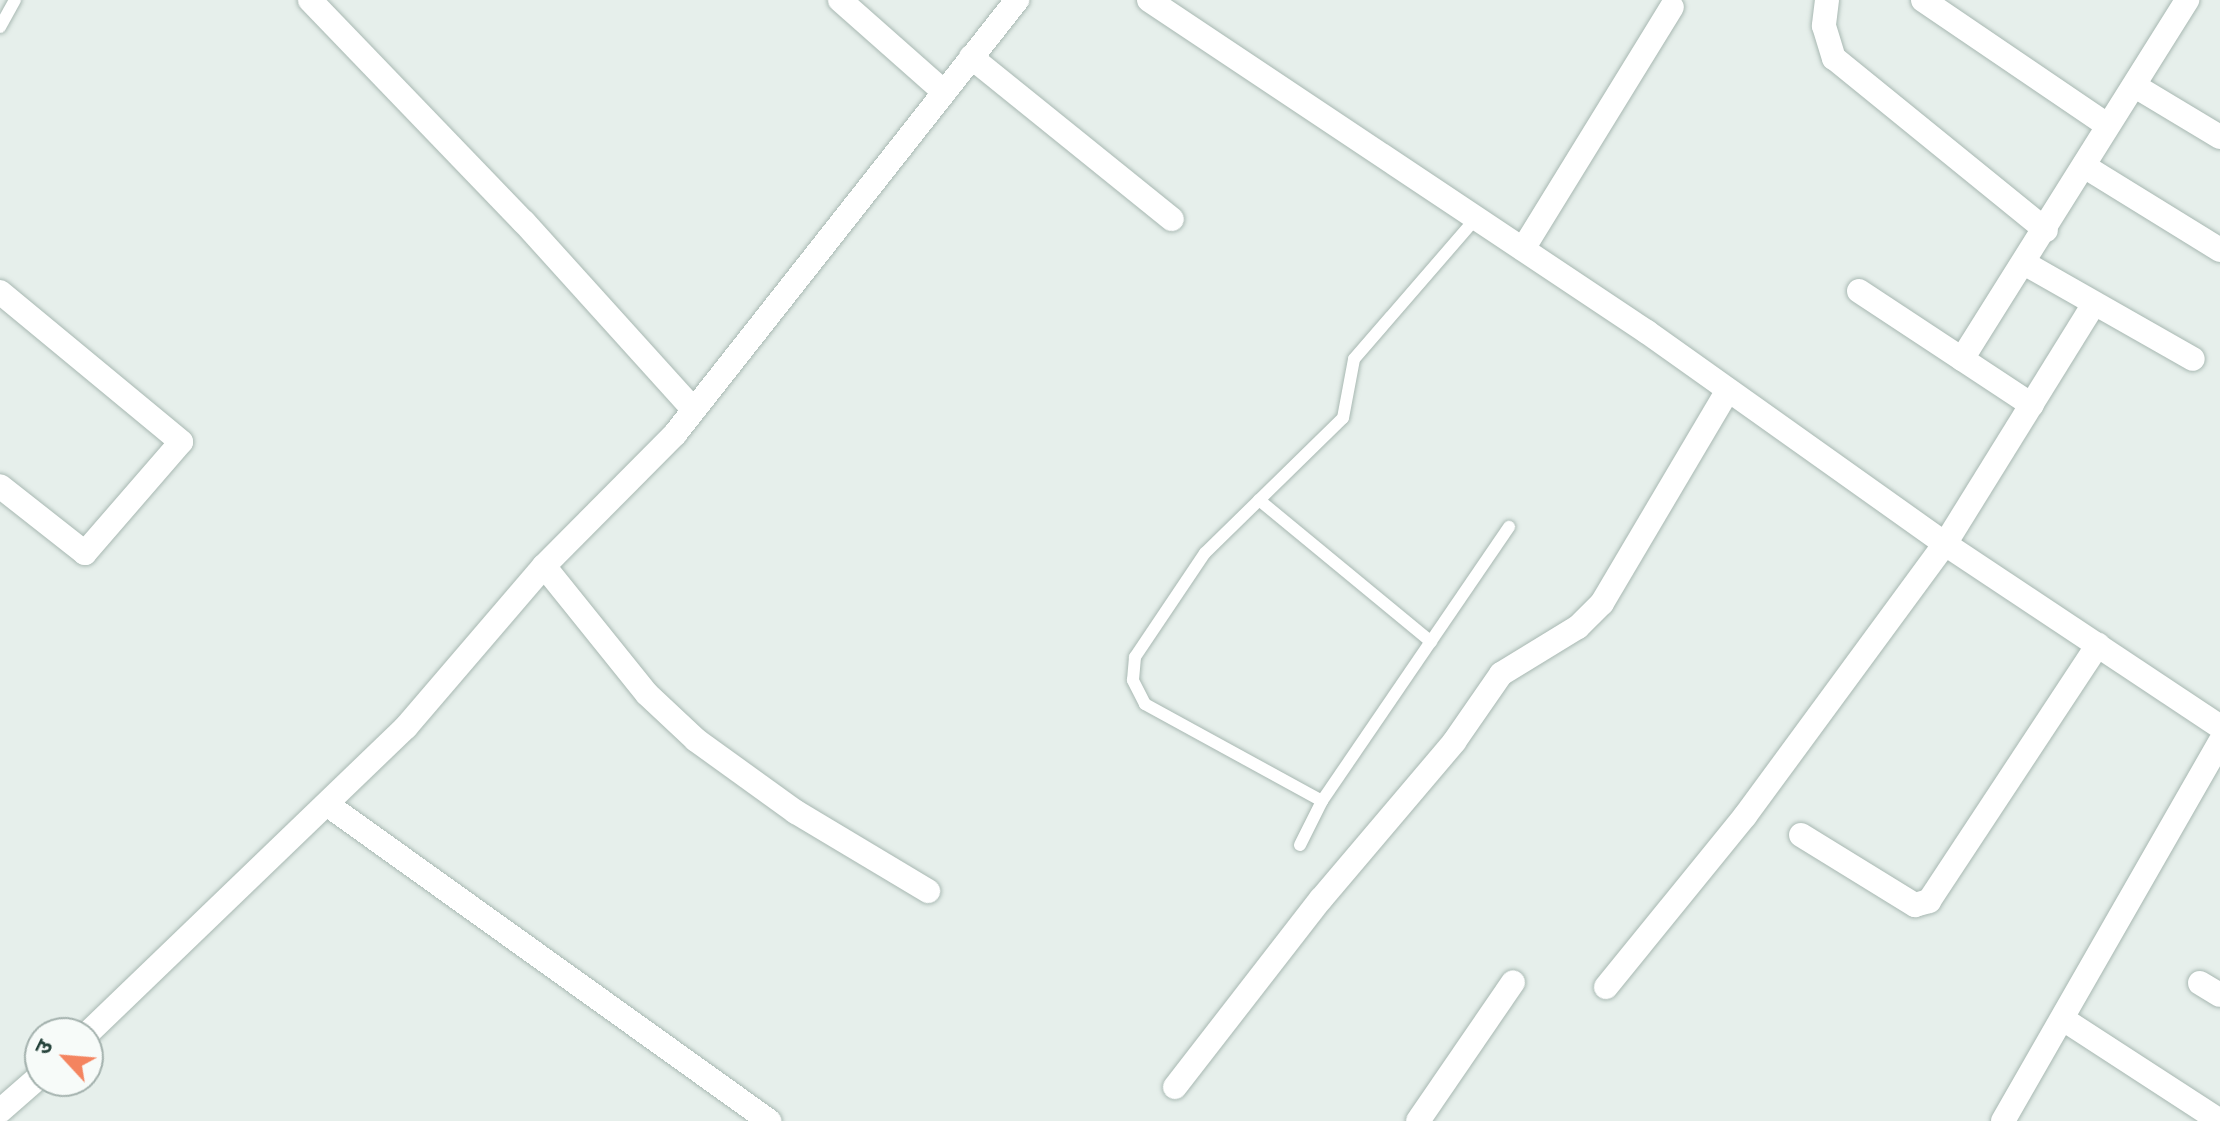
<!DOCTYPE html>
<html>
<head>
<meta charset="utf-8">
<style>
	body { margin:0 }
	#map { position:relative; width:2220px; height:1121px; overflow:hidden; background:#e6efeb; font-family:"Fira Sans Condensed","Noto Sans Devanagari",sans-serif }
	div>[style] { position:absolute }
	.roads { filter:drop-shadow(0 0 2px #a8b8b2) drop-shadow(0 0 2px #a8b8b2) }
	.lane>* { height:12px; margin:-6px; padding:0 6px; transform-origin:6px; border-radius:6px; background:#fff }
	.street>* { height:24px; margin:-12px; padding:0 12px; transform-origin:12px; border-radius:12px; background:#fff }
	span { translate:-50% -50%; white-space:nowrap; text-align:center; line-height:1.15; -webkit-text-stroke:7px #f7fbf9; paint-order:stroke }
	.north { position:absolute; left:24px; top:1017px; width:80px; height:80px; box-sizing:border-box; background:#f7fbf9; border:2px solid #a3b1ad; border-radius:50%; rotate:296deg; font-size:22px; font-weight:700; line-height:32px; text-align:center; color:#24423a }
	.north::after { content:''; display:block; margin:auto; width:28px; height:36px; background:#f4845f; clip-path:polygon(50% 0,100% 100%,50% 72%,0 100%) }
</style>
</head>
<body>
<div id="map">
	<div class="roads">
		<div class="lane">
			<div style="left:0;top:27px;width:31px;rotate:-61deg"></div>
			<div style="left:1259px;top:500px;width:223px;rotate:39.5deg"></div>
			<div style="left:1322px;top:801px;width:202px;rotate:-151.3deg"></div>
			<div style="left:1145px;top:704px;width:27px;rotate:-117deg"></div>
			<div style="left:1133px;top:680px;width:23px;rotate:-85deg"></div>
			<div style="left:1135px;top:657px;width:125px;rotate:-56.1deg"></div>
			<div style="left:1205px;top:553px;width:193px;rotate:-44.4deg"></div>
			<div style="left:1343px;top:418px;width:60px;rotate:-79.4deg"></div>
			<div style="left:1354px;top:359px;width:186px;rotate:-49.1deg"></div>
			<div style="left:1300px;top:845px;width:49px;rotate:-63.4deg"></div>
			<div style="left:1322px;top:801px;width:332px;rotate:-55.7deg"></div>
		</div>
		<div class="street">
			<div style="left:310px;top:0;width:308px;rotate:46.1deg"></div>
			<div style="left:524px;top:222px;width:253px;rotate:47.9deg"></div>
			<div style="left:840px;top:0;width:139px;rotate:41.5deg"></div>
			<div style="left:1149px;top:0;width:599px;rotate:33.69deg"></div>
			<div style="left:1647px;top:332px;width:366px;rotate:35.4deg"></div>
			<div style="left:1945px;top:544px;width:330px;rotate:33.6deg"></div>
			<div style="left:1827px;top:0;width:26px;rotate:97deg"></div>
			<div style="left:1824px;top:26px;width:34px;rotate:73deg"></div>
			<div style="left:1834px;top:58px;width:273px;rotate:39.1deg"></div>
			<div style="left:1923px;top:0;width:222px;rotate:34.2deg"></div>
			<div style="left:971px;top:57px;width:258px;rotate:38.9deg"></div>
			<div style="left:2135px;top:86px;width:99px;rotate:31deg"></div>
			<div style="left:2084px;top:166px;width:160px;rotate:31.7deg"></div>
			<div style="left:1523px;top:249px;width:284px;rotate:-58.4deg"></div>
			<div style="left:2024px;top:263px;width:194px;rotate:29.6deg"></div>
			<div style="left:1859px;top:291px;width:207px;rotate:33.4deg"></div>
			<div style="left:0;top:292px;width:235px;rotate:39.6deg"></div>
			<div style="left:181px;top:442px;width:147px;rotate:130.9deg"></div>
			<div style="left:85px;top:553px;width:108px;rotate:-141.8deg"></div>
			<div style="left:1962px;top:359px;width:424px;rotate:-57.9deg"></div>
			<div style="left:544px;top:566px;width:164px;rotate:51.2deg"></div>
			<div style="left:647px;top:694px;width:67px;rotate:43.2deg"></div>
			<div style="left:696px;top:740px;width:123px;rotate:35.8deg"></div>
			<div style="left:796px;top:812px;width:154px;rotate:30.9deg"></div>
			<div style="left:328px;top:805px;width:543px;rotate:35.62deg"></div>
			<div style="left:1801px;top:835px;width:134px;rotate:31.6deg"></div>
			<div style="left:1915px;top:905px;width:15px;rotate:-16deg"></div>
			<div style="left:1929px;top:901px;width:307px;rotate:-56.6deg"></div>
			<div style="left:2200px;top:983px;width:23px;rotate:31deg"></div>
			<div style="left:1606px;top:987px;width:220px;rotate:-50.9deg"></div>
			<div style="left:1745px;top:816px;width:338px;rotate:-53.7deg"></div>
			<div style="left:1945px;top:544px;width:281px;rotate:-58.2deg"></div>
			<div style="left:2063px;top:1019px;width:187px;rotate:33deg"></div>
			<div style="left:88px;top:1033px;width:441px;rotate:-43.9deg"></div>
			<div style="left:406px;top:727px;width:212px;rotate:-49.4deg"></div>
			<div style="left:544px;top:566px;width:186px;rotate:-45.2deg"></div>
			<div style="left:675px;top:434px;width:553px;rotate:-51.76deg"></div>
			<div style="left:1175px;top:1087px;width:238px;rotate:-52.2deg"></div>
			<div style="left:1321px;top:899px;width:206px;rotate:-49.7deg"></div>
			<div style="left:1454px;top:742px;width:83px;rotate:-55.3deg"></div>
			<div style="left:1501px;top:674px;width:90px;rotate:-31.4deg"></div>
			<div style="left:1578px;top:627px;width:34px;rotate:-45deg"></div>
			<div style="left:1602px;top:603px;width:247px;rotate:-59.4deg"></div>
			<div style="left:0;top:1111px;width:53px;rotate:-41.2deg"></div>
			<div style="left:1418px;top:1121px;width:168px;rotate:-55.6deg"></div>
			<div style="left:2003px;top:1121px;width:437px;rotate:-60.2deg"></div>
		</div>
	</div>
	<div class="north">उ</div>
</div>
</body>
</html>
